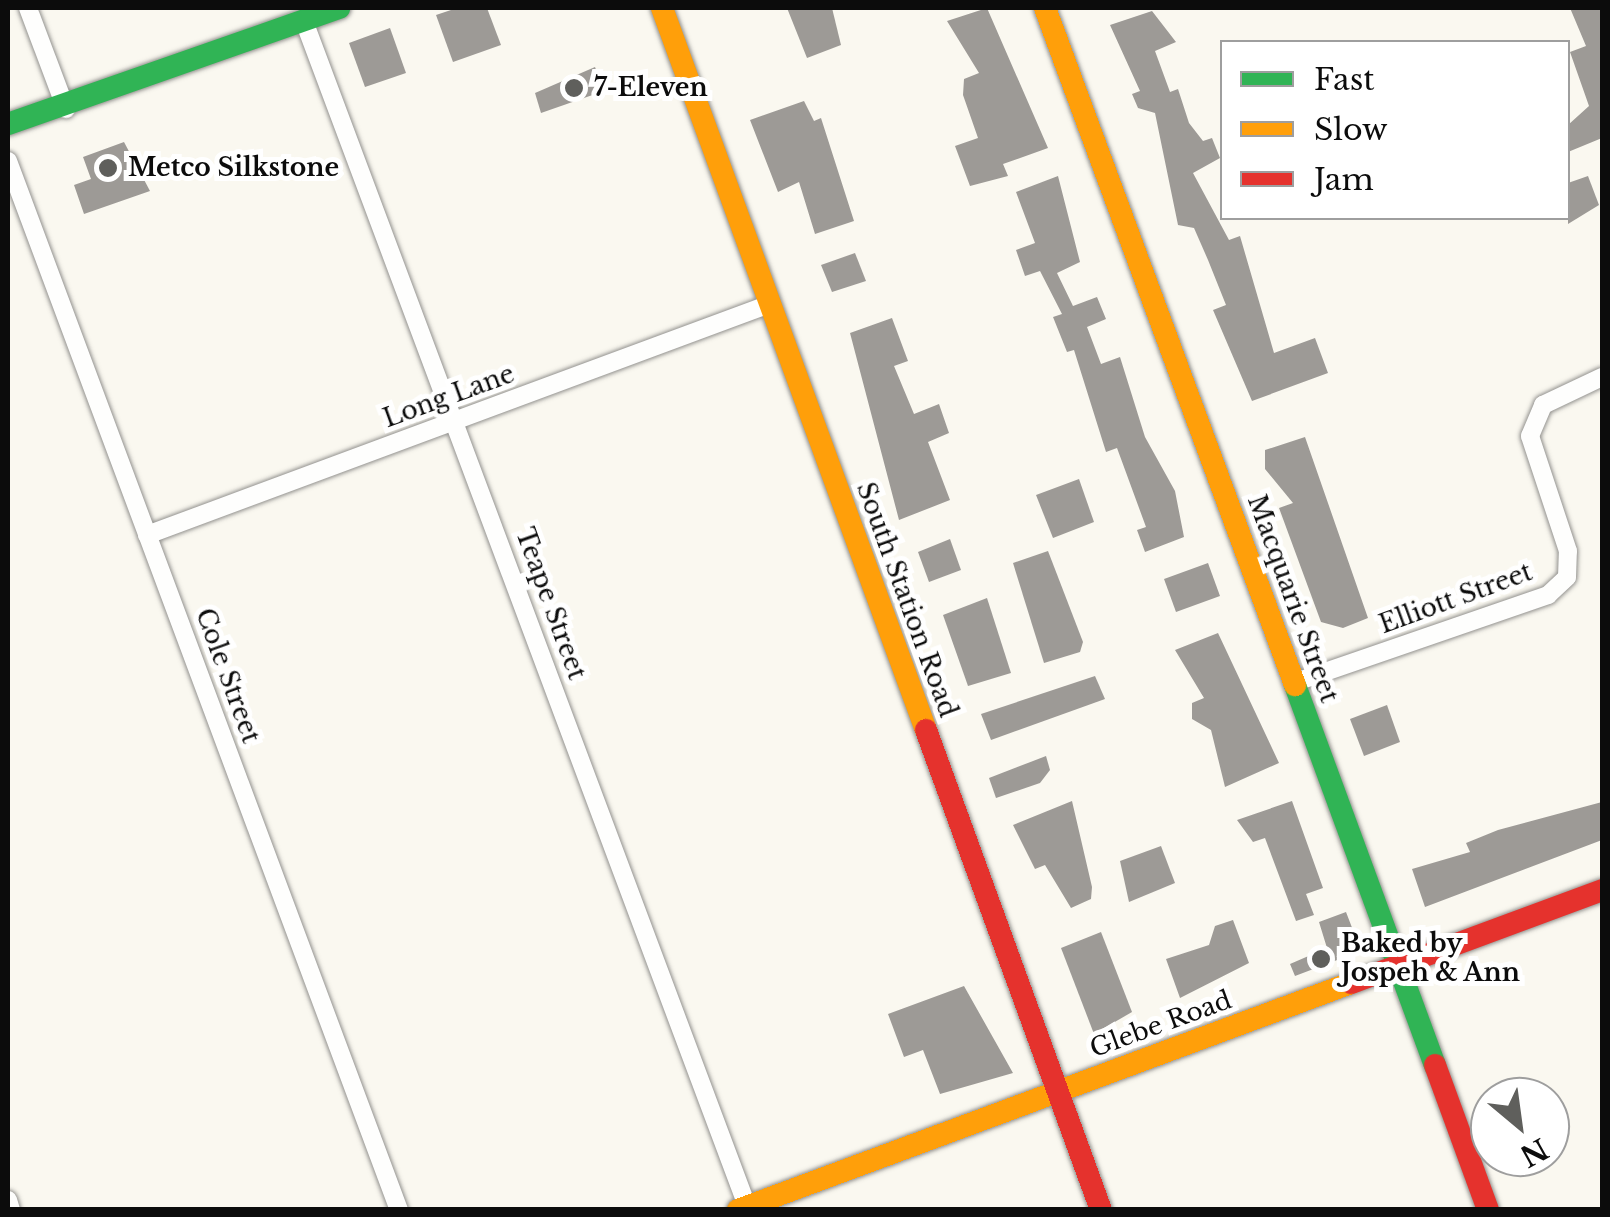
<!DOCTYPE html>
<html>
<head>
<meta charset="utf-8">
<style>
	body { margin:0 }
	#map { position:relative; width:1610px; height:1217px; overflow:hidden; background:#faf8f0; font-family:"Libre Baskerville",serif }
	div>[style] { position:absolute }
	.building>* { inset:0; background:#9d9a96 }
	.roads { filter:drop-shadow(0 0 2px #93928f) drop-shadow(0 0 2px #93928f) }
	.street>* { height:18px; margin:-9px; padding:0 9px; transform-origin:9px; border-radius:9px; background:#fefefd }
	.fast>* { height:22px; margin:-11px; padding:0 11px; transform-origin:11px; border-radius:11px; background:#30b455 }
	.slow>* { height:22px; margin:-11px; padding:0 11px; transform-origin:11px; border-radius:11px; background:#ff9f0a }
	.jam>* { height:22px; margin:-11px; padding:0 11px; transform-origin:11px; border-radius:11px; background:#e5322d }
	.dots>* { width:28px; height:28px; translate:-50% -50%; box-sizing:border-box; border:5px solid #fff; border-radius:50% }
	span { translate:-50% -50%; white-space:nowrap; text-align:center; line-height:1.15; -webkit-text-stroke:10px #fff; paint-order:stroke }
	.poi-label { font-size:25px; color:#0c0c0c; font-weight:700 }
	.left { translate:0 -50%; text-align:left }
	.street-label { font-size:25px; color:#0c0c0c }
	.frame { position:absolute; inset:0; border:10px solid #0c0c0c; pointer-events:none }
	.legend { position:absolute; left:1220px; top:40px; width:350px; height:180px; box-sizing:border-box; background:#fff; border:2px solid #9e9e9e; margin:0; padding:12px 18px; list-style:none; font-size:30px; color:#0c0c0c }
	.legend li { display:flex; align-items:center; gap:20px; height:50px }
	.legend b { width:50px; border:2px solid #9e9e9e }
	.north { position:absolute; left:1470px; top:1077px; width:100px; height:100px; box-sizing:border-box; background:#fff; border:2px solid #9e9e9e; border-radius:50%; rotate:151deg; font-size:28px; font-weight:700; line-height:40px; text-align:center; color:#0c0c0c }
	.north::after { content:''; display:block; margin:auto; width:35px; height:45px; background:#5f5f5c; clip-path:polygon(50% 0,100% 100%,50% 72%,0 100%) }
</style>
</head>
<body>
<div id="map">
	<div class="building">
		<div style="clip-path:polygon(457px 8px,487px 8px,501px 45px,453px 62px,436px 15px)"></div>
		<div style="clip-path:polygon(787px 8px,832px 8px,841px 45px,807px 58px)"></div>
		<div style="clip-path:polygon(987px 8px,1048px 148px,1003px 164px,1008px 176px,970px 186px,955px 146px,978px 138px,963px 95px,964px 79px,979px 73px,947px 21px)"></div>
		<div style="clip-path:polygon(1570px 8px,1602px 8px,1602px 138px,1568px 152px,1568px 125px,1589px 106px,1570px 52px,1586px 46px)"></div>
		<div style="clip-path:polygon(1152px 11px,1176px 42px,1155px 51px,1170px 92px,1178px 89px,1189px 123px,1203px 141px,1212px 138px,1220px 158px,1193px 173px,1229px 240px,1240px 236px,1274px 353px,1315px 338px,1328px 373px,1252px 401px,1213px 310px,1226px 305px,1208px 260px,1194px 228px,1178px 225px,1155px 113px,1138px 108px,1132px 94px,1140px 91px,1110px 25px)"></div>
		<div style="clip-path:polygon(390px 28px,406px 73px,365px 87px,349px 43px)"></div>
		<div style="clip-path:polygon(595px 67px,604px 91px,541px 113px,535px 93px)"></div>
		<div style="clip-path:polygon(804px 101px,814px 121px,821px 118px,854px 221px,815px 234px,799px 182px,778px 192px,750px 120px)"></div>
		<div style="clip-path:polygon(124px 142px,150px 191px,84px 214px,74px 185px,91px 179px,83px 157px)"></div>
		<div style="clip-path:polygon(1058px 176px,1080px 262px,1057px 273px,1073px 306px,1097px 297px,1106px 319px,1087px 327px,1101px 364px,1120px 357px,1145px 437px,1175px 491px,1184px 537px,1145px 552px,1137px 530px,1146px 527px,1117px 448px,1106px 452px,1074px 350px,1067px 352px,1053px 317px,1062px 314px,1040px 271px,1025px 276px,1016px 250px,1035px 243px,1016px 192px)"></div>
		<div style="clip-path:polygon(1588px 176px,1599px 205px,1568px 224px,1568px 183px)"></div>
		<div style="clip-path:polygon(855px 253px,866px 281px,832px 292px,821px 265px)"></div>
		<div style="clip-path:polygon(892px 318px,908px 361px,894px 366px,914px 414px,939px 404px,949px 433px,928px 442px,950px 500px,899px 520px,850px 333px)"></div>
		<div style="clip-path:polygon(1305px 437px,1368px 618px,1343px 628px,1321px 622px,1279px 508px,1293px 503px,1265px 469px,1265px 450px)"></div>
		<div style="clip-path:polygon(1079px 479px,1094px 522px,1053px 538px,1036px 495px)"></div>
		<div style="clip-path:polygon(950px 539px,961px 570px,929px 582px,918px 552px)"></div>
		<div style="clip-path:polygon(1048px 551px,1083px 642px,1080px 652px,1044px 663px,1013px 563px)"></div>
		<div style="clip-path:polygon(1208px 563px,1220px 596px,1176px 612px,1164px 579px)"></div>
		<div style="clip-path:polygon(987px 598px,1011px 673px,968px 686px,943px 615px)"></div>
		<div style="clip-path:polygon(1218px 633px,1279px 763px,1225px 787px,1211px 730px,1192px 719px,1192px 703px,1204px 698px,1175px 650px)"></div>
		<div style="clip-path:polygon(1095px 676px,1105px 699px,991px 740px,981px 714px)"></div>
		<div style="clip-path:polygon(1387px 705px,1400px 742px,1364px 756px,1350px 719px)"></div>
		<div style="clip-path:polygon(1046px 756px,1050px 770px,1040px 783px,996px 798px,989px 778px)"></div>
		<div style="clip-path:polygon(1072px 801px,1092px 887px,1091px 899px,1071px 908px,1045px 865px,1035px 869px,1013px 825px)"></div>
		<div style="clip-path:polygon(1292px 801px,1323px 888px,1306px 894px,1314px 915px,1296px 921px,1265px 838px,1253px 842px,1237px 820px)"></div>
		<div style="clip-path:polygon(1602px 802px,1602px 840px,1425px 907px,1412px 869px,1470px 852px,1466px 843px,1498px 830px)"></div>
		<div style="clip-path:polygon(1161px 846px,1175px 883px,1129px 902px,1120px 861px)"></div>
		<div style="clip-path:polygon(1346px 912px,1361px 951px,1295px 976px,1290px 964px,1327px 948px,1319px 922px)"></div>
		<div style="clip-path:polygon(1233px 920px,1249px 963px,1180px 998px,1166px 959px,1209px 945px,1215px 926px)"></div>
		<div style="clip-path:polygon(1101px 932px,1132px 1012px,1094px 1034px,1061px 948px)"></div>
		<div style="clip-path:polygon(964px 986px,1013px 1073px,940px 1094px,923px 1050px,904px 1057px,888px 1014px)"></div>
	</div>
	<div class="roads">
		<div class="street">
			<div style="left:28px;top:8px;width:108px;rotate:69.4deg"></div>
			<div style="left:304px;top:21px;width:1265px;rotate:69.5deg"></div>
			<div style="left:8px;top:161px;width:1120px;rotate:69.56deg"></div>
			<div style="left:147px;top:535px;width:661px;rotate:-20.35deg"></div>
			<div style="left:1293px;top:683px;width:270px;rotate:-19deg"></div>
			<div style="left:1548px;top:595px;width:26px;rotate:-43deg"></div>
			<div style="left:1567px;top:577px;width:26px;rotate:-88deg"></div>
			<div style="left:1568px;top:551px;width:121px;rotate:-108.3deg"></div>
			<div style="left:1530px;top:436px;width:34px;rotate:-67deg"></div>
			<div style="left:1543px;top:405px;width:65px;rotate:-25.4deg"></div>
			<div style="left:8px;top:1200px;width:10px;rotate:73deg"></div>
		</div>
		<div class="fast">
			<div style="left:8px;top:124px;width:351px;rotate:-19.3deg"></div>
			<div style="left:1295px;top:685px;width:405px;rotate:69.8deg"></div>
		</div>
		<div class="slow">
			<div style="left:662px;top:8px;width:769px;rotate:69.92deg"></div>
			<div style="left:1045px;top:8px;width:722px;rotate:69.73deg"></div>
			<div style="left:738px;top:1210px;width:654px;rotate:-20.32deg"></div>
		</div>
		<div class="jam">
			<div style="left:926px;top:730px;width:511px;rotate:69.97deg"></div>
			<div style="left:1351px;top:983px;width:268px;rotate:-20.3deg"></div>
			<div style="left:1435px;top:1065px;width:154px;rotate:69.9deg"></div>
		</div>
	</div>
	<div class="dots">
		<div style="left:574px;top:88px;background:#5f5f5c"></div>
		<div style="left:108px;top:168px;background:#5f5f5c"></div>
		<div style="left:1321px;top:959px;background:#5f5f5c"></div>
	</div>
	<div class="poi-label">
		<span class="left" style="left:594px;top:88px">7-Eleven</span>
		<span class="left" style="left:128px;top:168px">Metco Silkstone</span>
		<span class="left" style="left:1341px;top:959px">Baked by<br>Jospeh &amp; Ann</span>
	</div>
	<div class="street-label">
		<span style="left:449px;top:397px;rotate:-20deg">Long Lane</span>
		<span style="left:1292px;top:599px;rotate:70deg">Macquarie Street</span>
		<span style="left:1456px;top:599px;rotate:-20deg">Elliott Street</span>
		<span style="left:906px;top:600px;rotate:70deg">South Station Road</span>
		<span style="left:550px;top:604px;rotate:70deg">Teape Street</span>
		<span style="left:227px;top:676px;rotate:70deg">Cole Street</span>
		<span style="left:1161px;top:1025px;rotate:-20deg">Glebe Road</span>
	</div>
	<div class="frame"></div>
	<ul class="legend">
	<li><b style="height:12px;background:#30b455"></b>Fast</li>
	<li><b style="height:12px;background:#ff9f0a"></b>Slow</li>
	<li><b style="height:12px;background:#e5322d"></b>Jam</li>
	</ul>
	<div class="north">N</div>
</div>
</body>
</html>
